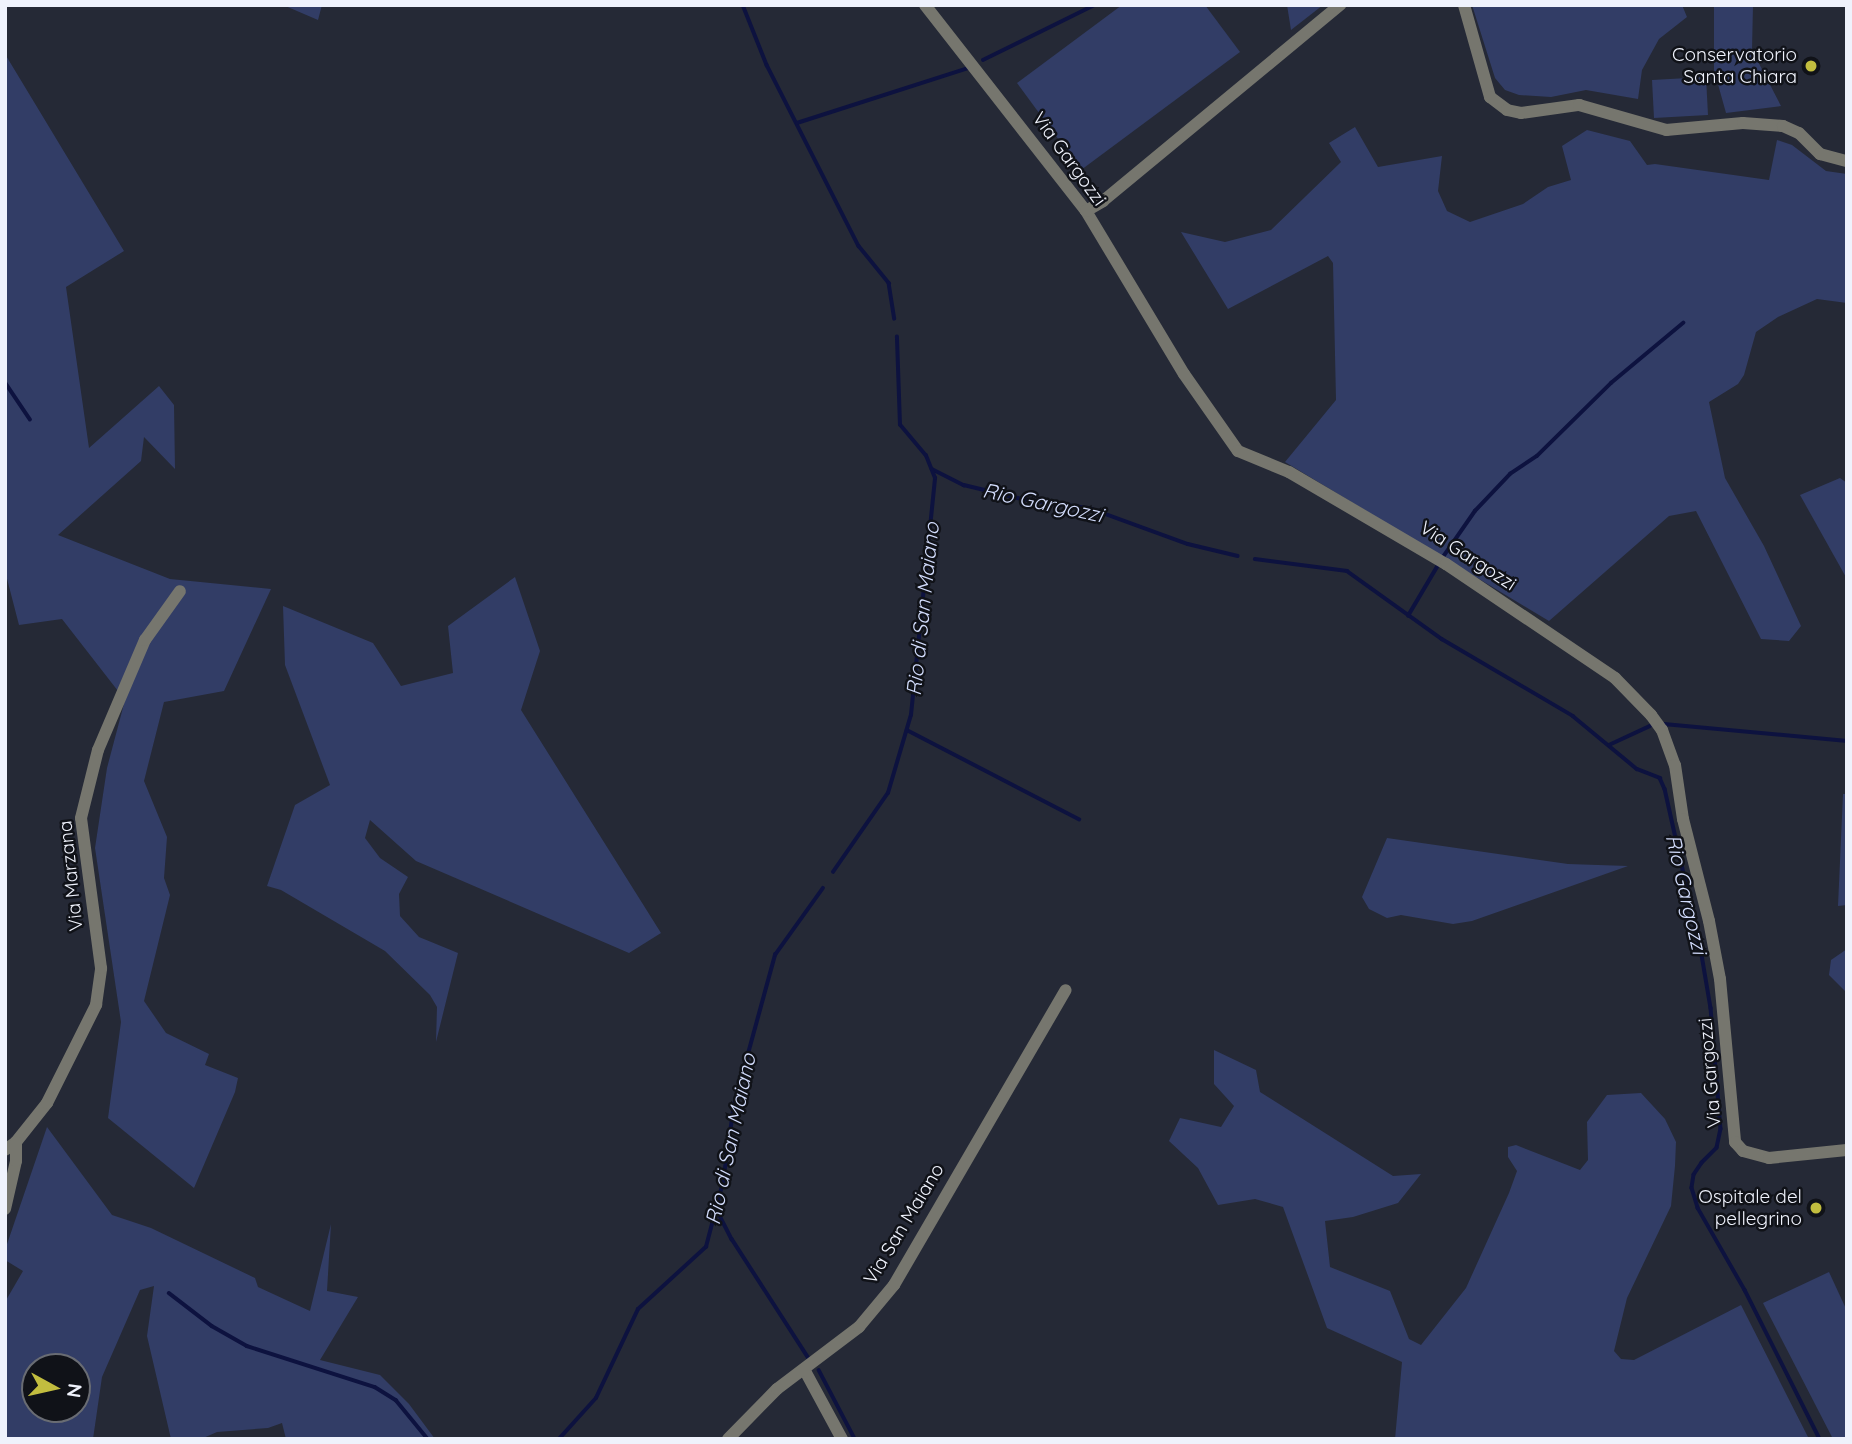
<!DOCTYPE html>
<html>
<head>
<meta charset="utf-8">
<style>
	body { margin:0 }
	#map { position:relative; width:1852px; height:1444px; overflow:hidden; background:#252936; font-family:Quicksand,sans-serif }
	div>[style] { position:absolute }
	.green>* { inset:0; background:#323d66 }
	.stream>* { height:3.5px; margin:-1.75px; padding:0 1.75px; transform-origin:1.75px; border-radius:1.75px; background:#0d123f }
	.street>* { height:12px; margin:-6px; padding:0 6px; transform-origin:6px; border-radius:6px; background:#76766e }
	.dots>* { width:19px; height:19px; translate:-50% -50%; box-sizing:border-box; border:4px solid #101218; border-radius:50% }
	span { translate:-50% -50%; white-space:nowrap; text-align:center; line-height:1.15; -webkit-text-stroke:5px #101218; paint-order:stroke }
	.poi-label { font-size:19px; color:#eff2fc }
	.right { translate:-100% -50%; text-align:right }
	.street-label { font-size:19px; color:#eff2fc }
	.water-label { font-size:21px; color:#d2dcfc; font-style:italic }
	.frame { position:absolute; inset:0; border:7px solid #eff2fc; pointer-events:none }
	.north { position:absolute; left:21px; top:1353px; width:70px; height:70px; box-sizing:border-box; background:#101218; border:2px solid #696c73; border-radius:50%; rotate:98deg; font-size:19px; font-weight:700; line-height:28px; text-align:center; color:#eff2fc }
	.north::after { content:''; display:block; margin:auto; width:24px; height:32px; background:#c2bd3f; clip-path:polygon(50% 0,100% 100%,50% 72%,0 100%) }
</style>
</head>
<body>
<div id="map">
	<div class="green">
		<div style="clip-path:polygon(283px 5px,322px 5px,318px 20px)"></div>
		<div style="clip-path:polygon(1122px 5px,1205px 5px,1240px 52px,1081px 170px,1017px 83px)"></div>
		<div style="clip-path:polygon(1287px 5px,1323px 5px,1291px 30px)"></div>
		<div style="clip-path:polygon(1472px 5px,1682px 5px,1687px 17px,1659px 39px,1642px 70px,1638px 99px,1586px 90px,1551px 97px,1519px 95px,1505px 90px,1495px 78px)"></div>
		<div style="clip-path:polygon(1714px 5px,1753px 5px,1752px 50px,1781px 106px,1726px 113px,1714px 70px)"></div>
		<div style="clip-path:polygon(5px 54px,124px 251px,66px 287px,89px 448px,159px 386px,174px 405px,175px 469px,144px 437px,141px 461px,58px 535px,170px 579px,271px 589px,224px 691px,164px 702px,144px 781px,167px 837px,164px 878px,170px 895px,144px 1001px,166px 1033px,209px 1054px,205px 1065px,238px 1078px,235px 1092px,194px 1188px,108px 1118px,121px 1022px,95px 848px,107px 768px,125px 700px,62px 619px,19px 625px,5px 571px)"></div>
		<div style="clip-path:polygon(1706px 77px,1708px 115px,1654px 118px,1652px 80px)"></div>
		<div style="clip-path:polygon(1355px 127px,1378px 167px,1442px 156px,1438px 191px,1447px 211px,1470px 222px,1523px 204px,1548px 187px,1571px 180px,1562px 146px,1587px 130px,1630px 141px,1647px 165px,1655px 164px,1769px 180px,1777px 140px,1792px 145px,1826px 171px,1847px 174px,1847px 303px,1817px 299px,1778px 317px,1756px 332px,1744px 375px,1738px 384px,1709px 402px,1725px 478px,1764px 546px,1801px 626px,1789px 641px,1761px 639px,1696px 511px,1669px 516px,1549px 621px,1285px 462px,1336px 400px,1333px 263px,1328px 256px,1228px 309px,1181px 232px,1225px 242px,1271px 230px,1341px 162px,1329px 143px)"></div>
		<div style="clip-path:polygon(1840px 478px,1847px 483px,1847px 579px,1800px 495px)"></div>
		<div style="clip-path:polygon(515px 577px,540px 651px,521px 710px,661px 933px,629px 953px,416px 861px,370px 820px,365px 838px,380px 858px,408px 877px,399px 894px,400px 916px,419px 937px,458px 953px,436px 1042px,437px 1007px,430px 995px,385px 951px,281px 890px,267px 886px,295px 805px,330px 785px,285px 665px,283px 606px,373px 643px,401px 686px,453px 673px,448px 626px)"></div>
		<div style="clip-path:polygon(1843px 794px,1847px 794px,1847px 905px,1838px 906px)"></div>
		<div style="clip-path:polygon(1387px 838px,1568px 864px,1628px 866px,1472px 921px,1453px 924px,1401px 915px,1387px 918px,1369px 909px,1362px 897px)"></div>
		<div style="clip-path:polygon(1847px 949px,1847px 993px,1829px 975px,1831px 960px)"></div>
		<div style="clip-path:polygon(1214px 1050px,1256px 1070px,1260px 1092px,1393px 1176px,1421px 1174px,1398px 1203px,1353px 1217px,1325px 1221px,1330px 1267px,1390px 1291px,1409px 1339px,1421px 1345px,1466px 1288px,1509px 1193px,1517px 1171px,1508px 1157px,1508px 1147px,1516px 1145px,1580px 1170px,1588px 1160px,1587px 1122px,1607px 1095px,1641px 1093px,1665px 1119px,1676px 1142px,1675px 1166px,1671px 1206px,1627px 1298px,1614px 1351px,1621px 1359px,1634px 1360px,1741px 1305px,1809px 1439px,1395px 1439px,1402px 1362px,1327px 1328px,1283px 1207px,1255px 1199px,1218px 1205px,1198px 1168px,1169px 1141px,1180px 1118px,1221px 1127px,1234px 1106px,1214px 1084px)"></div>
		<div style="clip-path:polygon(evenodd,47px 1127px,112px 1215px,151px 1228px,255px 1278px,258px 1287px,310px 1311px,331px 1224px,327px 1291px,358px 1297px,320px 1360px,380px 1375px,409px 1404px,435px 1439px,286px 1439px,282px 1423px,268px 1428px,217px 1432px,201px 1439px,171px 1439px,147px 1336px,154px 1286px,140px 1290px,102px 1377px,93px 1439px,5px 1439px,5px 1302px,23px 1271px,5px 1260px,5px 1250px,47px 1127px,35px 1367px,77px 1367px,77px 1409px,35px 1409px,35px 1367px)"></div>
		<div style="clip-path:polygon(1829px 1272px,1847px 1311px,1847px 1439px,1833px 1439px,1763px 1303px)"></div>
	</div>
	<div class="stream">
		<div style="left:743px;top:5px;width:65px;rotate:68.2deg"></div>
		<div style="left:767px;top:65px;width:203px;rotate:63.1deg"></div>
		<div style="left:859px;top:246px;width:48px;rotate:51deg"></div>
		<div style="left:889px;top:283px;width:36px;rotate:81deg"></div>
		<div style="left:983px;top:60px;width:125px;rotate:-26.2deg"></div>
		<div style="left:797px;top:123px;width:180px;rotate:-17.8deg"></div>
		<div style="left:5px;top:382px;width:45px;rotate:56deg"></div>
		<div style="left:932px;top:469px;width:36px;rotate:27deg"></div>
		<div style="left:964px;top:485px;width:60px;rotate:13.6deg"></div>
		<div style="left:1022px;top:499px;width:68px;rotate:7.7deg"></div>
		<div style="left:1089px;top:508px;width:105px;rotate:20deg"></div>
		<div style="left:1188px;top:544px;width:51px;rotate:13.5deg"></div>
		<div style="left:1443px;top:557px;width:56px;rotate:-55.2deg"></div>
		<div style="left:1475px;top:511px;width:51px;rotate:-46.6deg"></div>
		<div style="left:1510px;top:474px;width:32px;rotate:-34deg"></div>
		<div style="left:1537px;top:456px;width:104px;rotate:-44.6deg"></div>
		<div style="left:1611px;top:383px;width:94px;rotate:-39.8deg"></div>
		<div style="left:1255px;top:559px;width:93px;rotate:7.4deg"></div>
		<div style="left:1347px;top:571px;width:117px;rotate:35.6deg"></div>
		<div style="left:1442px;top:639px;width:152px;rotate:30.4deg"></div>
		<div style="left:1573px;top:716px;width:83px;rotate:39.6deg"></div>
		<div style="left:1637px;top:769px;width:25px;rotate:21deg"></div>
		<div style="left:1660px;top:778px;width:12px;rotate:66deg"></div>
		<div style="left:1665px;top:789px;width:170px;rotate:77.4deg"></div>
		<div style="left:1702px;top:955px;width:54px;rotate:80.4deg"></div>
		<div style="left:1711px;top:1008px;width:121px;rotate:85.3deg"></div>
		<div style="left:1721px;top:1129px;width:19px;rotate:102deg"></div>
		<div style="left:1717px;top:1148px;width:21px;rotate:135deg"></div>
		<div style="left:1702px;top:1163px;width:14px;rotate:124deg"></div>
		<div style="left:1694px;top:1175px;width:13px;rotate:99deg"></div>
		<div style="left:1692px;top:1188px;width:21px;rotate:73deg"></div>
		<div style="left:1698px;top:1208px;width:95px;rotate:60.2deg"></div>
		<div style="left:1745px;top:1290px;width:167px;rotate:63.3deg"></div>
		<div style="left:1408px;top:616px;width:57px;rotate:-59.4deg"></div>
		<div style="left:1664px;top:724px;width:184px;rotate:5.3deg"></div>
		<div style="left:907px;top:730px;width:194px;rotate:27.4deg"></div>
		<div style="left:1609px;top:745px;width:45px;rotate:-24.9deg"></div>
		<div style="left:833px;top:872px;width:96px;rotate:-55.2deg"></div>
		<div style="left:888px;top:793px;width:81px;rotate:-73.6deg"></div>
		<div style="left:911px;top:715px;width:238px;rotate:-84.2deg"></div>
		<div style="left:935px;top:478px;width:24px;rotate:-112deg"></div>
		<div style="left:926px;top:456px;width:40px;rotate:-130deg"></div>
		<div style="left:900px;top:425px;width:88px;rotate:-92deg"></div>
		<div style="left:716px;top:1208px;width:35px;rotate:63deg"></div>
		<div style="left:732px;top:1239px;width:144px;rotate:57.2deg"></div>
		<div style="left:169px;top:1293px;width:54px;rotate:37.5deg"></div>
		<div style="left:212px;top:1326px;width:40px;rotate:29.7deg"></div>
		<div style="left:247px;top:1346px;width:134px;rotate:17.8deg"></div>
		<div style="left:375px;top:1387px;width:25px;rotate:32deg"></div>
		<div style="left:396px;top:1400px;width:50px;rotate:50.6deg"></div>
		<div style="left:819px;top:1370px;width:78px;rotate:62.4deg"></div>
		<div style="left:559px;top:1439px;width:55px;rotate:-47.9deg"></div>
		<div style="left:596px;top:1398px;width:98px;rotate:-64.7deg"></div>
		<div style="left:638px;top:1309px;width:92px;rotate:-42.4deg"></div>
		<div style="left:706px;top:1247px;width:67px;rotate:-75.3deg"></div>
		<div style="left:723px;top:1182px;width:78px;rotate:-81.9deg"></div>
		<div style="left:734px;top:1105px;width:156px;rotate:-74.7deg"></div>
		<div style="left:775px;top:955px;width:82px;rotate:-54.4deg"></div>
	</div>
	<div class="street">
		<div style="left:925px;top:5px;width:261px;rotate:52deg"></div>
		<div style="left:1086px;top:211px;width:190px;rotate:59deg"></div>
		<div style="left:1184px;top:374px;width:94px;rotate:55deg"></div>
		<div style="left:1238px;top:451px;width:55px;rotate:22.4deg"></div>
		<div style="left:1289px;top:472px;width:182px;rotate:30.4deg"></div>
		<div style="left:1446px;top:564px;width:204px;rotate:34deg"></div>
		<div style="left:1615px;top:678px;width:52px;rotate:45.8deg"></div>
		<div style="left:1651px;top:715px;width:19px;rotate:54deg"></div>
		<div style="left:1662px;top:730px;width:37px;rotate:70deg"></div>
		<div style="left:1675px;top:765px;width:55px;rotate:81.6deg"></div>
		<div style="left:1683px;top:819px;width:105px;rotate:75.7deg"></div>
		<div style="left:1709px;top:921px;width:59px;rotate:79.3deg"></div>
		<div style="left:1720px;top:979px;width:164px;rotate:84.7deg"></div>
		<div style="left:1735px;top:1142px;width:12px;rotate:48deg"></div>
		<div style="left:1743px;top:1151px;width:27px;rotate:15deg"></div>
		<div style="left:1769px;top:1158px;width:78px;rotate:-5.9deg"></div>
		<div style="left:1464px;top:5px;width:96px;rotate:74.2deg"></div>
		<div style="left:1490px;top:97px;width:21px;rotate:37deg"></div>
		<div style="left:1507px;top:110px;width:14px;rotate:12deg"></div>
		<div style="left:1521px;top:113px;width:59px;rotate:-7.9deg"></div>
		<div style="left:1579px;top:105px;width:91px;rotate:16deg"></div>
		<div style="left:1666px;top:130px;width:77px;rotate:-5.2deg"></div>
		<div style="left:1743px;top:123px;width:40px;rotate:4.3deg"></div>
		<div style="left:1783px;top:126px;width:17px;rotate:24deg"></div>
		<div style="left:1799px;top:133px;width:30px;rotate:45deg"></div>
		<div style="left:1820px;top:154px;width:28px;rotate:15deg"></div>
		<div style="left:1086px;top:211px;width:20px;rotate:-30deg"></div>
		<div style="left:1103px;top:201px;width:308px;rotate:-39.6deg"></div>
		<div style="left:5px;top:1150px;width:14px;rotate:-36deg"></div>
		<div style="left:16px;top:1142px;width:50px;rotate:-51.5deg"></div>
		<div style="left:47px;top:1103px;width:110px;rotate:-63.4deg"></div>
		<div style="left:96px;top:1005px;width:37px;rotate:-82deg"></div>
		<div style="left:101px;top:968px;width:151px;rotate:-97.6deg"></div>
		<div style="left:81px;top:818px;width:70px;rotate:-76deg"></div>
		<div style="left:98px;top:750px;width:120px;rotate:-66.9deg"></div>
		<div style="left:145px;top:640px;width:60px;rotate:-54.5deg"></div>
		<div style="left:5px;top:1209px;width:49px;rotate:-77.1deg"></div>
		<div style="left:16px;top:1161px;width:19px;rotate:-90deg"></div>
		<div style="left:804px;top:1369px;width:80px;rotate:61.5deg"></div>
		<div style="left:728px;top:1439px;width:70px;rotate:-45.6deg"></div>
		<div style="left:777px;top:1389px;width:103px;rotate:-37.1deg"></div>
		<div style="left:859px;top:1327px;width:55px;rotate:-50.2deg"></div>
		<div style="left:894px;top:1285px;width:341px;rotate:-59.8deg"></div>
	</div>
	<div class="dots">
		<div style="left:1811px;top:66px;background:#c2bd3f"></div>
		<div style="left:1816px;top:1208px;background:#c2bd3f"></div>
	</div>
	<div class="poi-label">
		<span class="right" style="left:1797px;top:66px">Conservatorio<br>Santa Chiara</span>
		<span class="right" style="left:1802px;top:1208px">Ospitale del<br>pellegrino</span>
	</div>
	<div class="street-label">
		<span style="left:1069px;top:159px;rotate:54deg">Via Gargozzi</span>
		<span style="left:1468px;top:556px;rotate:33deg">Via Gargozzi</span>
		<span style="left:71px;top:876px;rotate:-96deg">Via Marzana</span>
		<span style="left:1710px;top:1073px;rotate:-95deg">Via Gargozzi</span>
		<span style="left:904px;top:1224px;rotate:-59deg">Via San Maiano</span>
	</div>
	<div class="water-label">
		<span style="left:1043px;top:502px;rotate:12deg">Rio Gargozzi</span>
		<span style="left:922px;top:609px;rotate:-84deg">Rio di San Maiano</span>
		<span style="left:1687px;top:894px;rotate:77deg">Rio Gargozzi</span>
		<span style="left:730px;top:1139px;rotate:-78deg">Rio di San Maiano</span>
	</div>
	<div class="frame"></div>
	<div class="north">N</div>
</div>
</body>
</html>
